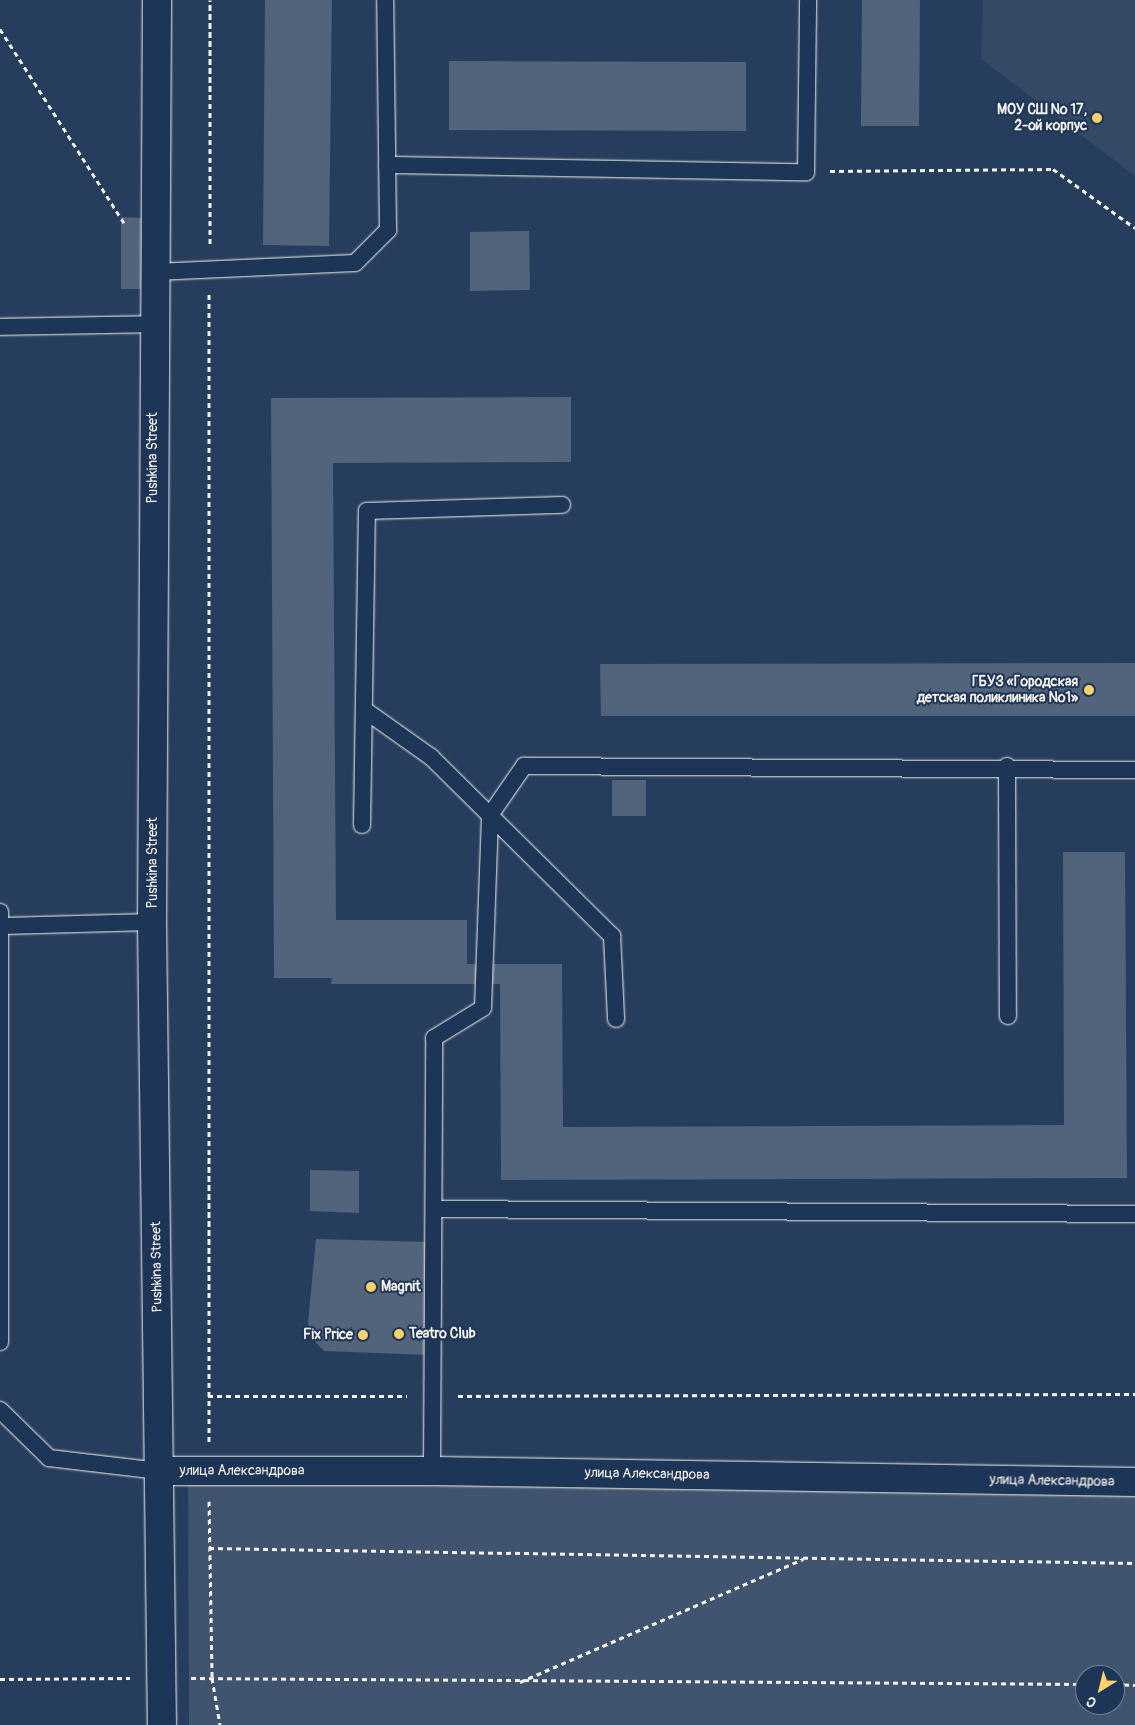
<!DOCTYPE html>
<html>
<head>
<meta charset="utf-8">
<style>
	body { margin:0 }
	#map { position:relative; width:1135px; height:1725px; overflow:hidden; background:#263d5d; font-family:Pangolin,sans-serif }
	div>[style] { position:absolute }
	.built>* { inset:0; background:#334966 }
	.green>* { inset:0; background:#40546f }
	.building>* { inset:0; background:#52647b }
	.path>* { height:3px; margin-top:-1.5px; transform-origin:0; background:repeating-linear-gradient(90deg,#f4f1e8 0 5px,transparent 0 9px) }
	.roads { filter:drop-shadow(0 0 1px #f4f1e8) drop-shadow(0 0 1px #f4f1e8) }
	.lane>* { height:16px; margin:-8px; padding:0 8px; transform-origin:8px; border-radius:8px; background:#1d3557 }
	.street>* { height:28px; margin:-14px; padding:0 14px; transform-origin:14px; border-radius:14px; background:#1d3557 }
	.secondary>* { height:28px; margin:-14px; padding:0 14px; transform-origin:14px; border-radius:14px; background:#1d3557 }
	.dots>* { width:14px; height:14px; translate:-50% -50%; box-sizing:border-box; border:2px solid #1d3557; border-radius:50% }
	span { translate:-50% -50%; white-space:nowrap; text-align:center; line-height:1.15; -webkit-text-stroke:4px #1d3557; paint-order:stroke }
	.poi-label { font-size:14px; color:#f4f1e8; font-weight:700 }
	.right { translate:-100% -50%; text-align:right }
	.left { translate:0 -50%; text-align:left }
	.street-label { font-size:14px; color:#f4f1e8 }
	.north { position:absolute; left:1075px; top:1665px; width:50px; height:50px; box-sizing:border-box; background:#1d3557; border:1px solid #738091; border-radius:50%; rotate:216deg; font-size:14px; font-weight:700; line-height:20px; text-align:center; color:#f4f1e8 }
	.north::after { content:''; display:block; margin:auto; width:18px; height:22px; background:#ffd166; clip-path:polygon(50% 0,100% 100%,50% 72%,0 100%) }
</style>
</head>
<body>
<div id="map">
	<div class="built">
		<div style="clip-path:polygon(983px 0,1135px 0,1135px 176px,981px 59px)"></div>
	</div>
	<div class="green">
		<div style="clip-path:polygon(evenodd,188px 1480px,1135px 1494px,1135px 1725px,189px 1725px,188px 1480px,1085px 1675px,1115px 1675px,1115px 1705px,1085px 1705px,1085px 1675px)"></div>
	</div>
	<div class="building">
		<div style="clip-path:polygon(265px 0,332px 0,329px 246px,263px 245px)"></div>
		<div style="clip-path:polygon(862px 0,920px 0,919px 126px,861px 126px)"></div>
		<div style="clip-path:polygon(449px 61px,746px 62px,746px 131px,449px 130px)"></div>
		<div style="clip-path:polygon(121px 217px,145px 218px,145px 289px,121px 289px)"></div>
		<div style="clip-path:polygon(529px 231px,530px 290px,470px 291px,470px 232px)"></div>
		<div style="clip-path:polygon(571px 397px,571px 462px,333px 463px,336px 920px,467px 920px,467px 964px,562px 964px,563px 1127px,1064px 1125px,1063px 852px,1125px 852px,1127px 1178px,501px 1180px,500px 984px,331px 984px,332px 978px,274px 978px,271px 398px)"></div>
		<div style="clip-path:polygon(1135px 663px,1135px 716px,601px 716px,600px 664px)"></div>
		<div style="clip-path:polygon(612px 780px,646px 780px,646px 816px,612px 816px)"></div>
		<div style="clip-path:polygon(310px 1170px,359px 1171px,359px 1213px,310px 1211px)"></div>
		<div style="clip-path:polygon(316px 1239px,432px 1242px,428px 1355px,324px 1351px,307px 1333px)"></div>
	</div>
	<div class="path">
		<div style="left:0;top:29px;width:230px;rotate:57.4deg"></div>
		<div style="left:830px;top:171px;width:223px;rotate:-0.5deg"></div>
		<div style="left:1053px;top:169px;width:101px;rotate:35.7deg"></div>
		<div style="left:210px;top:244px;width:244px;rotate:-90deg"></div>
		<div style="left:208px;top:1396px;width:199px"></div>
		<div style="left:458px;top:1396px;width:677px;rotate:-0.17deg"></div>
		<div style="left:209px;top:1442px;width:1149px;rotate:-90deg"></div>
		<div style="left:209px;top:1501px;width:177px;rotate:89deg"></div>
		<div style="left:212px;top:1678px;width:48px;rotate:80.3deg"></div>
		<div style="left:209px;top:1548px;width:926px;rotate:0.93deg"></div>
		<div style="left:191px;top:1678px;width:894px;rotate:0.38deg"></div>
		<div style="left:0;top:1679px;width:130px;rotate:-0.4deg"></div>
		<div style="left:520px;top:1682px;width:309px;rotate:-23.5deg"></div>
		<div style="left:1115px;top:1684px;width:20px;rotate:3deg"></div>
	</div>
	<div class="roads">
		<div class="lane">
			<div style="left:387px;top:165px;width:419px;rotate:1deg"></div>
			<div style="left:806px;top:172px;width:172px;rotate:-89.3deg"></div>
			<div style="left:155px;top:272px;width:200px;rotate:-2.6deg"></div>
			<div style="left:355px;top:263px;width:47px;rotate:-45deg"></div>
			<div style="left:388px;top:230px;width:230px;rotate:-90.7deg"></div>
			<div style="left:0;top:327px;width:153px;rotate:-1.1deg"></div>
			<div style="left:366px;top:711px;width:80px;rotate:35.3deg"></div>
			<div style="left:431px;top:757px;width:255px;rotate:44.7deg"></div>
			<div style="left:612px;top:936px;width:83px;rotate:87.2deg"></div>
			<div style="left:1007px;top:766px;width:250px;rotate:89.8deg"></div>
			<div style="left:362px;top:825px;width:314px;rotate:-89.1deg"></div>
			<div style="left:367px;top:511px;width:195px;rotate:-1.8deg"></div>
			<div style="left:0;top:912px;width:430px;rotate:90deg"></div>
			<div style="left:0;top:926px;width:152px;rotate:-1.5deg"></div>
			<div style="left:437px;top:1209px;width:698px;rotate:0.41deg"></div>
			<div style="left:0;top:1410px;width:69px;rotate:44.4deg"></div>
			<div style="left:49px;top:1458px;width:111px;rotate:6.7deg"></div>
			<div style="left:432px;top:1471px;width:433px;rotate:-89.7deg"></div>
			<div style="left:434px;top:1038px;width:57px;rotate:-31.5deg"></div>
			<div style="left:483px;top:1008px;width:193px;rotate:-87.9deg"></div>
			<div style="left:490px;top:815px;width:60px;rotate:-55.2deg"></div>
			<div style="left:524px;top:766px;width:611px;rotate:0.38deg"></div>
		</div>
		<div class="street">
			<div style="left:159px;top:1471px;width:273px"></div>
			<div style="left:432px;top:1471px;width:703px;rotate:0.9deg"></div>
		</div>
		<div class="secondary">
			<div style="left:157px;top:0;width:922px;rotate:90.31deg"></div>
			<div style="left:152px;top:922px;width:803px;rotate:89.29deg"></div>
		</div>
	</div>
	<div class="dots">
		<div style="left:1097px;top:118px;background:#ffd166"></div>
		<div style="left:1089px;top:690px;background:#ffd166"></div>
		<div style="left:371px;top:1287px;background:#ffd166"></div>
		<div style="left:399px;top:1334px;background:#ffd166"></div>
		<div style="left:363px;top:1335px;background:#ffd166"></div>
	</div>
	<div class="poi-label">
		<span class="right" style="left:1087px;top:118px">МОУ СШ № 17,<br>2-ой корпус</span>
		<span class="right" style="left:1078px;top:690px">ГБУЗ «Городская<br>детская поликлиника №1»</span>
		<span class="left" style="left:381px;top:1287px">Magnit</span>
		<span class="left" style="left:409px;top:1334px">Teatro Club</span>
		<span class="right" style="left:353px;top:1335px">Fix Price</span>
	</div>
	<div class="street-label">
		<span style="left:153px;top:458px;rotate:-90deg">Pushkina Street</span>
		<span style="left:153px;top:863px;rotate:-90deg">Pushkina Street</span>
		<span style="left:157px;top:1267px;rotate:-91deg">Pushkina Street</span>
		<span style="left:242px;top:1471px">улица Александрова</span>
		<span style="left:647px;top:1474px;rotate:1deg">улица Александрова</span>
		<span style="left:1052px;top:1481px;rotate:1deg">улица Александрова</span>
	</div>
	<div class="north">С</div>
</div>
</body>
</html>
